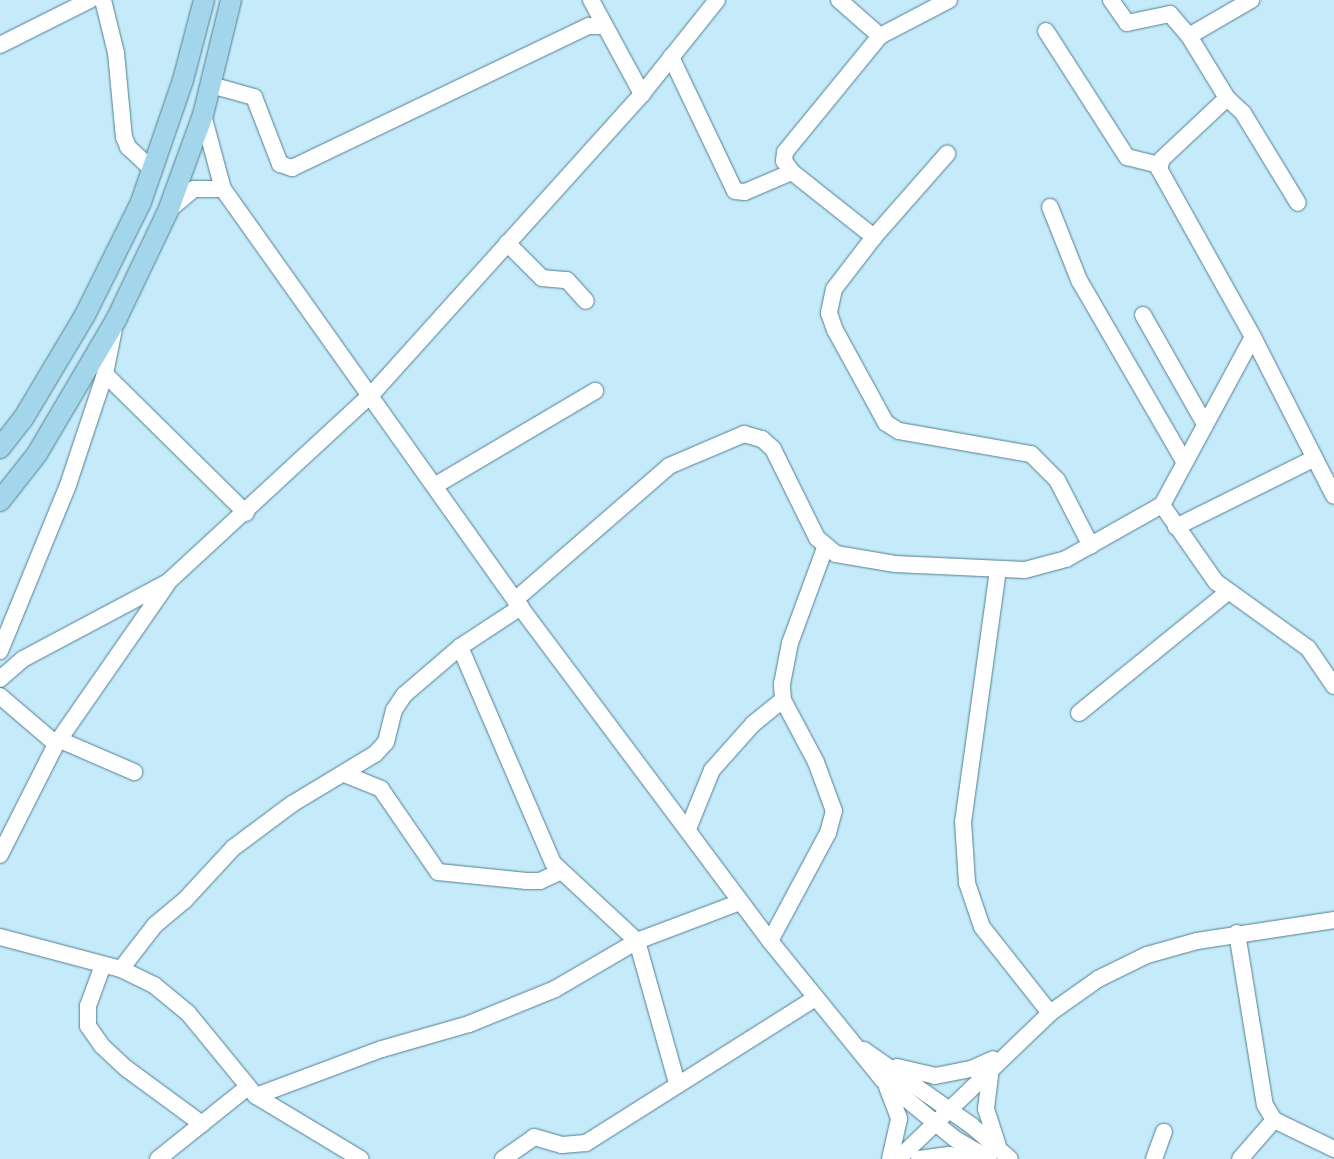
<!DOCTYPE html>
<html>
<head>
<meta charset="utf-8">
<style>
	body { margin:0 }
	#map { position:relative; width:1334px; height:1159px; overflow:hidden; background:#c5ebfb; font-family:"Exo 2",sans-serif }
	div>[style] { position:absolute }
	.roads { filter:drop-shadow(0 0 1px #517e8f) drop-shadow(0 0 1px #517e8f) }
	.minor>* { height:16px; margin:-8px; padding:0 8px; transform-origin:8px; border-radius:8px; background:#fff }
	.major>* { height:20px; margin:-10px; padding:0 10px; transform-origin:10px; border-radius:10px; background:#a3d6ea }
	span { translate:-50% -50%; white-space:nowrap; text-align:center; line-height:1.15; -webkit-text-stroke:5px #c5ebfb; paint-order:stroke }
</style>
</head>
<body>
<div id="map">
	<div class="roads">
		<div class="minor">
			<div style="left:103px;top:0;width:55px;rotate:76.2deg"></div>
			<div style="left:116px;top:53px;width:84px;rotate:84.6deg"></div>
			<div style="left:124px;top:137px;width:11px;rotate:68deg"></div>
			<div style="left:128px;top:147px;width:34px;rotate:43deg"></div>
			<div style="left:591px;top:0;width:107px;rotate:61.5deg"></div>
			<div style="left:839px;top:0;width:55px;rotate:41.3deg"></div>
			<div style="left:880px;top:36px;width:78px;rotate:-27.6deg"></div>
			<div style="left:1111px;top:0;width:28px;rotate:55deg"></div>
			<div style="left:1127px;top:23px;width:44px;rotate:-11.8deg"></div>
			<div style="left:1170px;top:14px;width:29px;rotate:49deg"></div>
			<div style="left:1189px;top:36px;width:72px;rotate:-30.1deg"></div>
			<div style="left:1046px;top:31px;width:150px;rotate:57.3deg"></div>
			<div style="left:1127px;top:157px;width:33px;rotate:14deg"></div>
			<div style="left:880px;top:36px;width:150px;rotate:129.3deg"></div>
			<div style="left:785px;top:152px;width:9px;rotate:96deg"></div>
			<div style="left:784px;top:161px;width:14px;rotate:54deg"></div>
			<div style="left:792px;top:172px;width:105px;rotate:38.4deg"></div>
			<div style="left:874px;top:237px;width:66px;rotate:127.6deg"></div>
			<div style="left:834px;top:289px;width:25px;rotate:102deg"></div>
			<div style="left:829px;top:313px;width:18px;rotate:71deg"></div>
			<div style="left:835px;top:330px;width:106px;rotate:61.3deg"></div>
			<div style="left:886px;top:423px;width:15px;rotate:32deg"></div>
			<div style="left:899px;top:431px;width:134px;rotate:9.9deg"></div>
			<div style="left:1031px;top:454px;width:37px;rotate:45deg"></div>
			<div style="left:1057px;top:480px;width:74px;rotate:62.7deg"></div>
			<div style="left:0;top:45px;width:101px;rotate:-26.6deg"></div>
			<div style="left:671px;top:57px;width:148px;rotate:64.5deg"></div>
			<div style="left:735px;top:191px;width:10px;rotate:6deg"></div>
			<div style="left:745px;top:192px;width:51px;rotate:-23.1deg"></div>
			<div style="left:211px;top:85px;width:45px;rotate:15.6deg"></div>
			<div style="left:254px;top:97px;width:72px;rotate:68.8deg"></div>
			<div style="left:280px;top:164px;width:13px;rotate:18deg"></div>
			<div style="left:292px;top:168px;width:329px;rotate:-25.6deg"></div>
			<div style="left:589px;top:26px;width:13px"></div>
			<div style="left:1227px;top:98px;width:22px;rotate:43deg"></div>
			<div style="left:1243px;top:113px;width:105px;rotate:58.6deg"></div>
			<div style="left:203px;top:115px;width:77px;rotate:74.9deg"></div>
			<div style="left:223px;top:189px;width:504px;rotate:54.61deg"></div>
			<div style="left:515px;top:600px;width:426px;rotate:53.2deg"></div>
			<div style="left:770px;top:941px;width:178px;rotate:50.9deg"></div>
			<div style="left:882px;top:1079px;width:94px;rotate:39.4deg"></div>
			<div style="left:955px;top:1139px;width:39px;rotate:30deg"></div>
			<div style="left:1050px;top:207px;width:79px;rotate:68.3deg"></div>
			<div style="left:1079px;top:280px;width:211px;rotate:59.9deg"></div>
			<div style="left:170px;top:209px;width:31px;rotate:-40deg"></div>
			<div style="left:194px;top:189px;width:29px"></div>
			<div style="left:874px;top:237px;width:111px;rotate:-48.7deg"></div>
			<div style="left:507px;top:243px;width:49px;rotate:45deg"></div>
			<div style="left:542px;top:278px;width:25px;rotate:5deg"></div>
			<div style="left:567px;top:280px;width:28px;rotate:48deg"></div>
			<div style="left:1143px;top:315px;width:125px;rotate:60.4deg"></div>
			<div style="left:1253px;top:337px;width:178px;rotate:63deg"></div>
			<div style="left:105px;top:374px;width:198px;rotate:44.6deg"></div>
			<div style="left:436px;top:485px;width:185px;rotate:-30.6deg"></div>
			<div style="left:1162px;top:505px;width:94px;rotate:55deg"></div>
			<div style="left:1216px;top:582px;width:113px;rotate:35.7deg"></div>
			<div style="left:1308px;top:648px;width:46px;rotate:55.6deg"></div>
			<div style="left:1176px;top:527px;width:153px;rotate:-26.4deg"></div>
			<div style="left:998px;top:570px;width:253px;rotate:97.9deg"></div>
			<div style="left:963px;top:821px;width:62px;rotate:86.3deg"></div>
			<div style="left:967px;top:883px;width:46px;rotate:71.2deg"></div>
			<div style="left:982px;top:927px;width:110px;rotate:51.7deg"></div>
			<div style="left:515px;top:600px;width:204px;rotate:-41deg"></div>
			<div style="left:669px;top:466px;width:82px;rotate:-23.1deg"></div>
			<div style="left:744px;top:434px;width:19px;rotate:16deg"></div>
			<div style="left:762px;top:439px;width:15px;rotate:42deg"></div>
			<div style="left:773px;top:449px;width:99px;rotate:63.7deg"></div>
			<div style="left:817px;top:538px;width:25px;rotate:40deg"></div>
			<div style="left:836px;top:554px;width:60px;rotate:9.6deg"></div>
			<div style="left:895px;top:564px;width:130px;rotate:2.6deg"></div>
			<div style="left:1025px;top:570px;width:42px;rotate:-15deg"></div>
			<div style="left:1066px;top:559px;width:110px;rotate:-29.4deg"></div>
			<div style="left:1162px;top:505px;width:191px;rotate:-61.6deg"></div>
			<div style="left:1253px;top:337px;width:193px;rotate:-119.2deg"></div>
			<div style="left:1159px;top:169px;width:10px;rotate:-73deg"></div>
			<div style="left:1162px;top:159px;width:89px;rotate:-43.2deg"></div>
			<div style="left:1227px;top:98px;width:73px;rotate:-121.5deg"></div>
			<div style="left:460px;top:647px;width:235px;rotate:66.7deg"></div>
			<div style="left:553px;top:863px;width:115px;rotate:42.9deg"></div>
			<div style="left:637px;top:941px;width:148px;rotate:74.3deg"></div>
			<div style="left:0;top:651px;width:179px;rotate:-67.7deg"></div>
			<div style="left:68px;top:485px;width:117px;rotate:-71.6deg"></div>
			<div style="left:105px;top:374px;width:46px;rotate:-78.7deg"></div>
			<div style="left:0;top:679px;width:30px;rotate:-41deg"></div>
			<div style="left:23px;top:659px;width:164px;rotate:-28deg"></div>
			<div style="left:168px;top:582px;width:277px;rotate:-42.7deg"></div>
			<div style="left:372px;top:394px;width:404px;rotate:-48deg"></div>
			<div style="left:642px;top:94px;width:120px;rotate:-51.4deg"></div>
			<div style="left:0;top:696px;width:74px;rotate:40.6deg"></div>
			<div style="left:1079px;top:713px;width:192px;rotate:-39.1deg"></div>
			<div style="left:60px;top:740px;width:81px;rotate:23.4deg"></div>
			<div style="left:347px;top:775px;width:37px;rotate:22deg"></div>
			<div style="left:381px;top:789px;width:101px;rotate:55.5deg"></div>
			<div style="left:438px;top:872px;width:89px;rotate:5.8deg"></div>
			<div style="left:527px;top:881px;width:13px"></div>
			<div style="left:540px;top:881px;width:21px;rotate:-25deg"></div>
			<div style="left:688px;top:829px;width:64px;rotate:-67.9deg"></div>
			<div style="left:712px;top:770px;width:62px;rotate:-48.3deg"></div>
			<div style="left:753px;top:724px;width:38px;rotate:-39deg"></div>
			<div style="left:0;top:855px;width:124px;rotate:-63.2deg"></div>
			<div style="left:56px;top:744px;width:193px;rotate:-55.2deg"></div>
			<div style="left:1237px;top:933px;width:174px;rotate:80.8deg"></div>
			<div style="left:1265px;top:1105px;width:17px;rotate:59deg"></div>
			<div style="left:1274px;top:1120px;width:67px;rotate:25.8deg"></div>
			<div style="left:0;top:937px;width:125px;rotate:14.8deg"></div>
			<div style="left:121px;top:969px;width:37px;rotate:26deg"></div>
			<div style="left:154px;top:985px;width:44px;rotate:39.5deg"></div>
			<div style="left:188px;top:1013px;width:107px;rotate:50.7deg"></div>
			<div style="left:256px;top:1096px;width:122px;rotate:31deg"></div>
			<div style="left:770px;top:941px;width:123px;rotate:-61.8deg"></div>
			<div style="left:828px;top:833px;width:23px;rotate:-75deg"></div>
			<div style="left:834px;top:811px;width:52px;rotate:-110.2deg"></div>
			<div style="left:816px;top:762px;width:70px;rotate:-118deg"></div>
			<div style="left:783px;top:700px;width:16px;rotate:-94deg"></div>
			<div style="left:782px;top:684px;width:42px;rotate:-79deg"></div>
			<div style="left:790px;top:643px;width:101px;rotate:-69.8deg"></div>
			<div style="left:103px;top:965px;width:44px;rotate:110.1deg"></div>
			<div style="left:88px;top:1006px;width:20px;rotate:90deg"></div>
			<div style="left:88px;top:1026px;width:24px;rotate:55deg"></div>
			<div style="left:102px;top:1046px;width:34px;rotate:43deg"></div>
			<div style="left:127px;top:1069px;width:93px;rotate:36.3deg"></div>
			<div style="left:121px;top:969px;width:56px;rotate:-52.3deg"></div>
			<div style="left:155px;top:925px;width:38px;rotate:-40deg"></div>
			<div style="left:184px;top:901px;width:72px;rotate:-47.2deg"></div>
			<div style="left:233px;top:848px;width:74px;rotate:-36.7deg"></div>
			<div style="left:292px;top:804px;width:97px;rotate:-31.1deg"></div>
			<div style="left:375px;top:754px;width:16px;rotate:-47deg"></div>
			<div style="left:386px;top:742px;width:33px;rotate:-76deg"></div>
			<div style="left:394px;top:710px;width:18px;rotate:-56deg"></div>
			<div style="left:404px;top:695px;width:74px;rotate:-40.6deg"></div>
			<div style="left:460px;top:647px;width:73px;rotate:-33.3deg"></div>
			<div style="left:864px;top:1050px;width:132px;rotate:35.1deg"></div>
			<div style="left:972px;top:1126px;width:50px;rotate:41deg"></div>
			<div style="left:897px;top:1067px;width:39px;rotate:13deg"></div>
			<div style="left:935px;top:1076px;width:37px;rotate:-11deg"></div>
			<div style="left:971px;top:1069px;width:24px;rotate:-24deg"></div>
			<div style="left:991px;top:1068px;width:41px;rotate:97deg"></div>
			<div style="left:986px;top:1109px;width:38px;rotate:72deg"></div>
			<div style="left:887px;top:1087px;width:34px;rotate:69deg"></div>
			<div style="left:899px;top:1119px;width:41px;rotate:102.7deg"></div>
			<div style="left:256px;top:1096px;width:134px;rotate:-20.5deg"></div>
			<div style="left:382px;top:1049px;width:91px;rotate:-16deg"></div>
			<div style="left:469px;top:1024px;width:93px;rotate:-22.1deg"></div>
			<div style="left:555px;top:989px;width:95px;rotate:-30.3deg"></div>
			<div style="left:637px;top:941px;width:110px;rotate:-20.7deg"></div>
			<div style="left:158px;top:1159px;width:115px;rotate:-38.7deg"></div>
			<div style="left:503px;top:1159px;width:38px;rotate:-35deg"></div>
			<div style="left:534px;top:1137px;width:29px;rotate:16deg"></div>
			<div style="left:562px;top:1145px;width:24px;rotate:-5deg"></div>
			<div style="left:586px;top:1143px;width:271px;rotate:-32.3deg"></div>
			<div style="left:898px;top:1159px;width:211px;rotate:-43.8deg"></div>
			<div style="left:1050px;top:1013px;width:59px;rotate:-35.3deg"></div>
			<div style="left:1098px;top:979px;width:55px;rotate:-26.1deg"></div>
			<div style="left:1147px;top:955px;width:52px;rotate:-15.6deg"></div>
			<div style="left:1197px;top:941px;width:139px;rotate:-8.7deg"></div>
			<div style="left:919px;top:1159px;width:30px;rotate:-8deg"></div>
			<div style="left:949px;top:1155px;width:27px;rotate:8deg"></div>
			<div style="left:1154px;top:1159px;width:29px;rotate:-70deg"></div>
			<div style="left:1240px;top:1159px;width:52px;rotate:-48.9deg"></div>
		</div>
		<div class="major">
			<div style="left:0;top:448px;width:37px;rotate:-52deg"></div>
			<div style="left:23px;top:419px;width:121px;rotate:-59.2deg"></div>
			<div style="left:85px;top:315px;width:126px;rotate:-63.6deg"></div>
			<div style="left:141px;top:202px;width:129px;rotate:-71deg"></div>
			<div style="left:183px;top:80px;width:83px;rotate:-75.3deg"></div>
			<div style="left:0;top:501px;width:60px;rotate:-51.8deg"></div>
			<div style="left:37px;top:454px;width:156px;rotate:-59.5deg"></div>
			<div style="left:116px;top:320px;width:121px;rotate:-64.5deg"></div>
			<div style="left:168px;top:211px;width:102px;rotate:-70deg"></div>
			<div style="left:203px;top:115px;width:118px;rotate:-76.3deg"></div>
		</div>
	</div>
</div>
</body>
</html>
